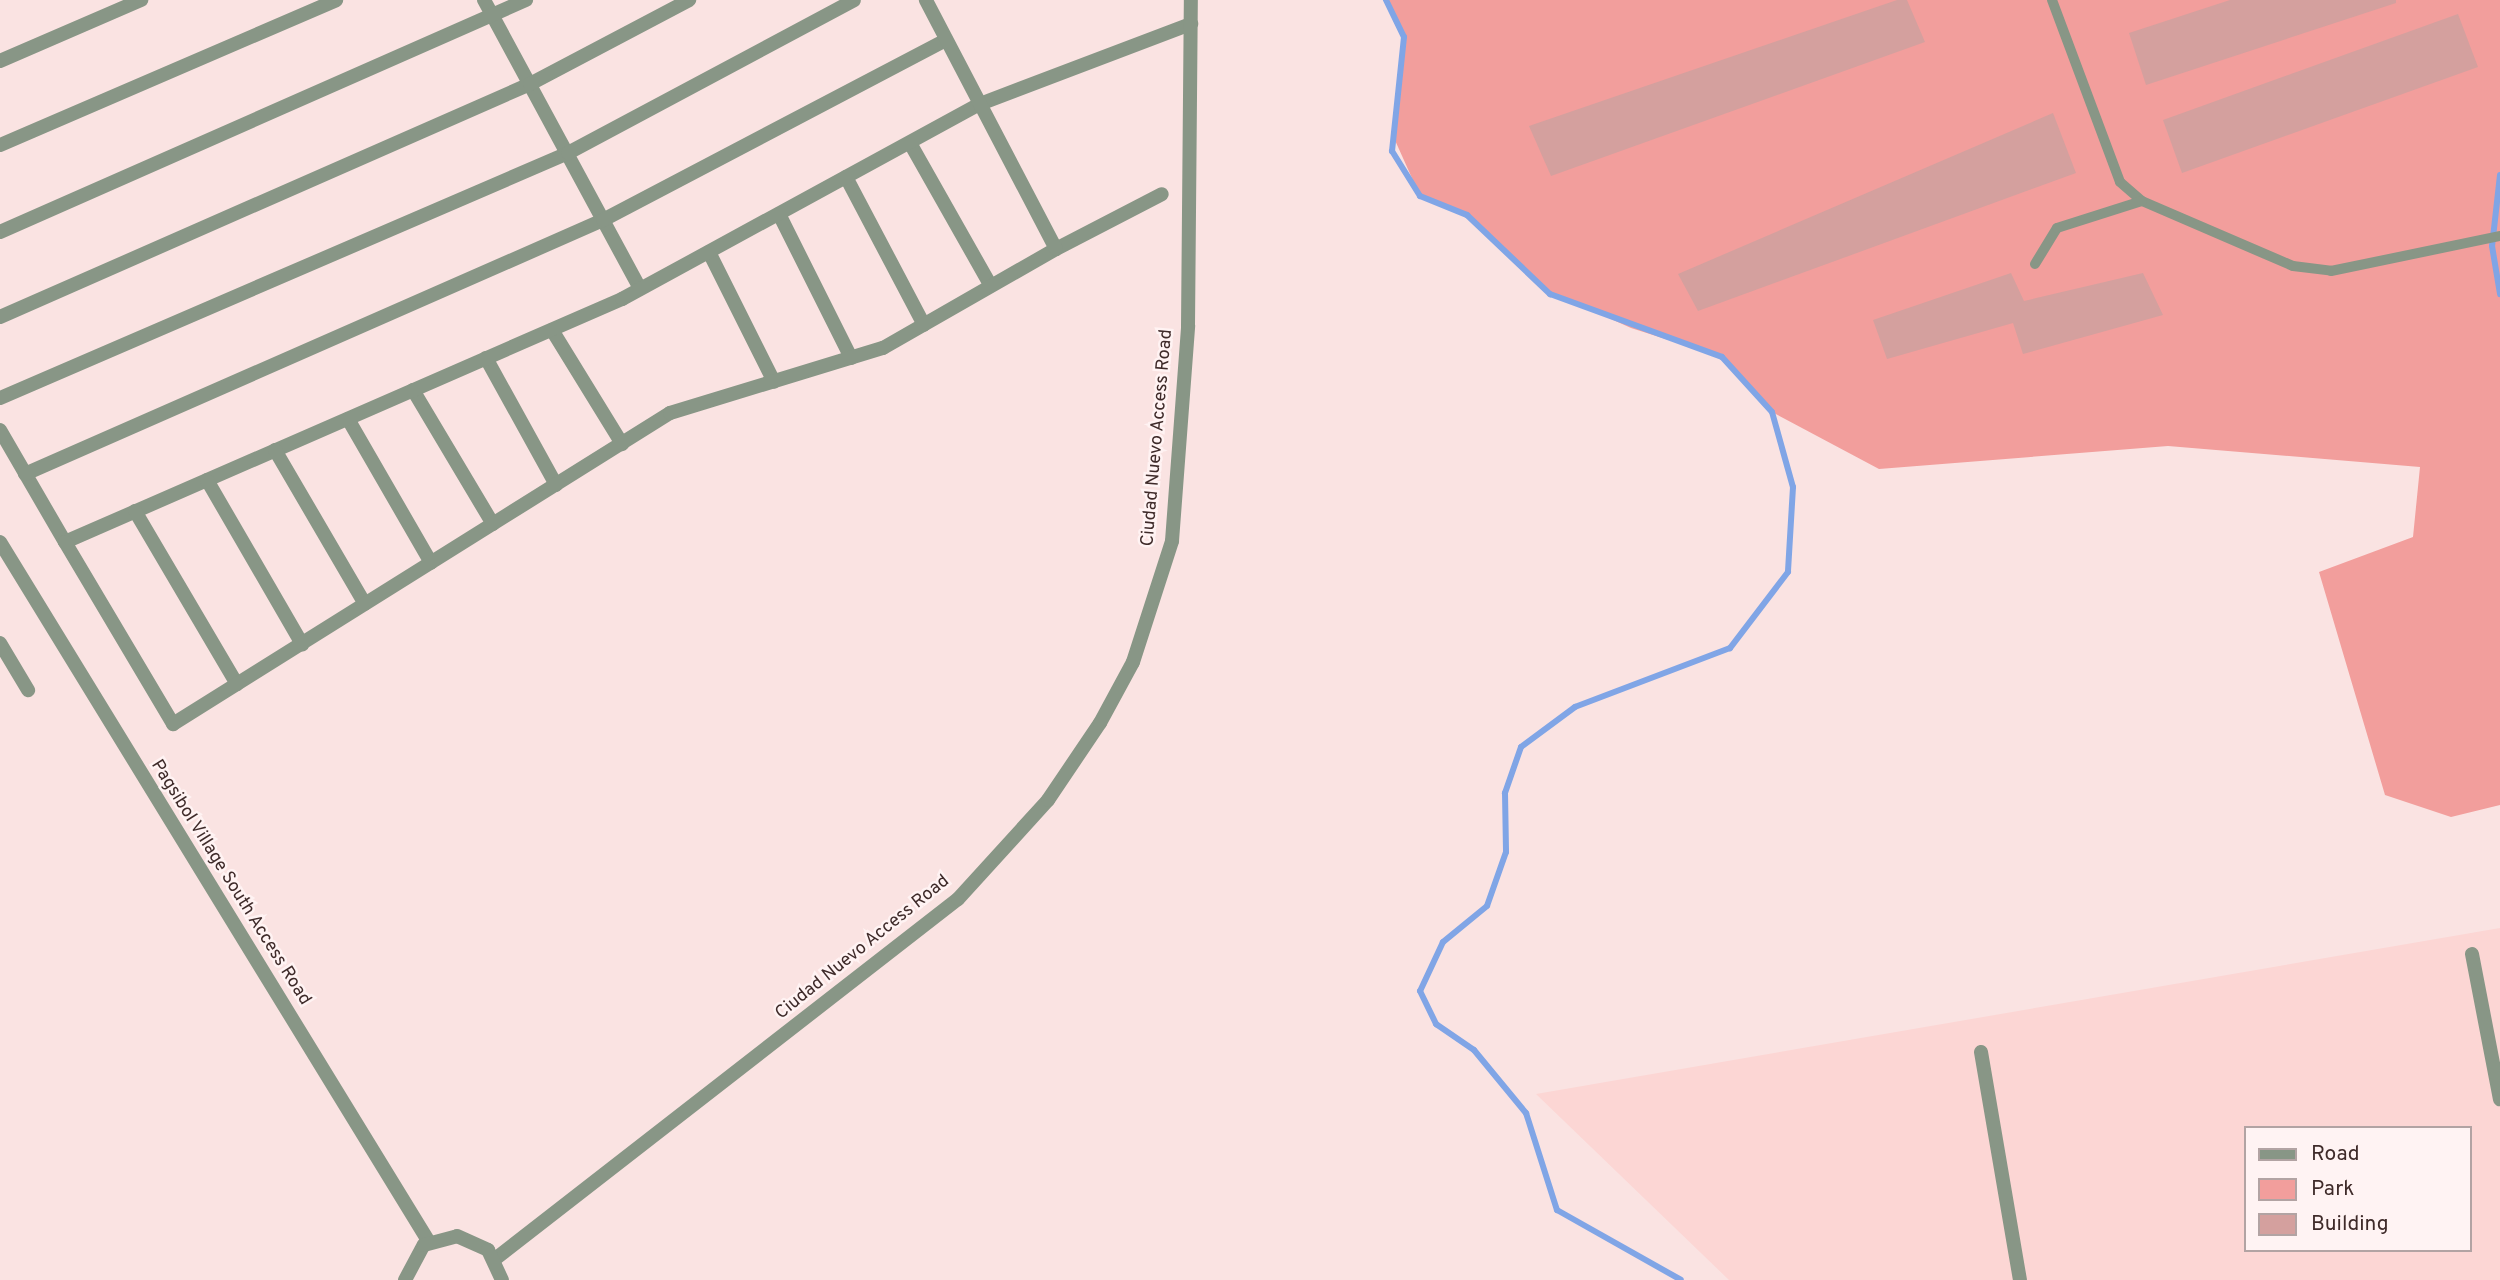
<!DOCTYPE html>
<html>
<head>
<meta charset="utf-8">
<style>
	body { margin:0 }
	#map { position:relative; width:2500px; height:1280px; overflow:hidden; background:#fae3e2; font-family:Overpass,sans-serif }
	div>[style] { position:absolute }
	.built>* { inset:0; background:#fcd6d4 }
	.green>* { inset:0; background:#f29e9c }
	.stream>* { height:6px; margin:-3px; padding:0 3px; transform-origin:3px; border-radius:3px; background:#80a5e6 }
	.building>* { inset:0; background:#d4a09e }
	.service>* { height:10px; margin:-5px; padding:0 5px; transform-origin:5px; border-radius:5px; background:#889686 }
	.minor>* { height:14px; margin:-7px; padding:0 7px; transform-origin:7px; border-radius:7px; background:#889686 }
	.tertiary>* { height:14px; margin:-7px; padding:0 7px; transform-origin:7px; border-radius:7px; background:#889686 }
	span { translate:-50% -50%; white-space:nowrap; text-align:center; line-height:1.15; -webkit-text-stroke:5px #fff3f3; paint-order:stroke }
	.street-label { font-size:18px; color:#3f2b2a }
	.legend { position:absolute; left:2244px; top:1126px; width:228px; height:126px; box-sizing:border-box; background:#fff3f3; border:2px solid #b2a3a3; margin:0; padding:9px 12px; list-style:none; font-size:21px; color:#3f2b2a }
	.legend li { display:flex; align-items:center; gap:14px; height:35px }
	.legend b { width:35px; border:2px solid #b2a3a3 }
</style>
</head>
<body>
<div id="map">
	<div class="built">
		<div style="clip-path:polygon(evenodd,2500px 928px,2500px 1280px,1729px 1280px,1536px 1094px,2500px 928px,2246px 1128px,2470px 1128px,2470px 1250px,2246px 1250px,2246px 1128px)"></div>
	</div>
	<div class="green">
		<div style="clip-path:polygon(1386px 0,2500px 0,2500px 805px,2451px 817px,2385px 795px,2319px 572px,2413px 537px,2420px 467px,2168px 446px,1879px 469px,1772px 412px,1722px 357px,1631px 328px,1547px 290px,1467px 215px,1420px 196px,1394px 138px,1404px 37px)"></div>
	</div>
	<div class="stream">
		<div style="left:1386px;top:0;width:41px;rotate:64.1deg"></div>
		<div style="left:1404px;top:37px;width:115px;rotate:96deg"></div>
		<div style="left:1392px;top:151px;width:53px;rotate:58.1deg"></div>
		<div style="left:1420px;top:196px;width:51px;rotate:22deg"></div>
		<div style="left:1467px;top:215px;width:115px;rotate:43.6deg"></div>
		<div style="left:1550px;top:294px;width:183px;rotate:20.1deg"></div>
		<div style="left:1722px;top:357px;width:74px;rotate:47.7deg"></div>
		<div style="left:1772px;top:412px;width:78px;rotate:74.4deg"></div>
		<div style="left:1793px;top:487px;width:85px;rotate:93.4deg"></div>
		<div style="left:1788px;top:572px;width:96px;rotate:127.3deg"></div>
		<div style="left:1730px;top:648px;width:166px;rotate:159.2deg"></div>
		<div style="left:1575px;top:707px;width:67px;rotate:143.5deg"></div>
		<div style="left:1521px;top:747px;width:49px;rotate:109.2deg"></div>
		<div style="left:1505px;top:793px;width:59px;rotate:89deg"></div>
		<div style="left:1506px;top:852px;width:57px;rotate:109.4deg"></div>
		<div style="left:1487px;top:906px;width:57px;rotate:140.7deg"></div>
		<div style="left:1443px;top:942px;width:54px;rotate:115.1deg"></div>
		<div style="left:1420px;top:991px;width:37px;rotate:64deg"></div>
		<div style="left:1436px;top:1024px;width:46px;rotate:34.4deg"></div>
		<div style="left:1474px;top:1050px;width:82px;rotate:50.5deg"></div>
		<div style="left:1526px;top:1113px;width:102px;rotate:72.3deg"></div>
		<div style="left:1557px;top:1210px;width:142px;rotate:29.4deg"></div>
		<div style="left:2500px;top:175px;width:71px;rotate:96.4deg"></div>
		<div style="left:2492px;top:246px;width:49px;rotate:80.5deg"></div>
	</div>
	<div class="building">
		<div style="clip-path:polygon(1897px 0,1907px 0,1925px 42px,1551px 176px,1529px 126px)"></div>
		<div style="clip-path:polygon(2230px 0,2396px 0,2396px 3px,2146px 85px,2129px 33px)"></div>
		<div style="clip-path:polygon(2458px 14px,2478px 67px,2182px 173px,2163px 120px)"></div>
		<div style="clip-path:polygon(2053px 113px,2076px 173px,1698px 311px,1678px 274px)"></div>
		<div style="clip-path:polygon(2011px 273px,2024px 301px,2143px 273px,2163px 315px,2023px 354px,2013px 323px,1887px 359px,1873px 320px)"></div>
	</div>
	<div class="service">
		<div style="left:2052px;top:0;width:194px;rotate:69.5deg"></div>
		<div style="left:2120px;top:182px;width:29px;rotate:41deg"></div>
		<div style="left:2142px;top:201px;width:164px;rotate:23.3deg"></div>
		<div style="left:2293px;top:266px;width:38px;rotate:7deg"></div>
		<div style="left:2331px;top:271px;width:173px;rotate:-11.7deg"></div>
		<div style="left:2035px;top:264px;width:42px;rotate:-58.6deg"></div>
		<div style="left:2057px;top:228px;width:89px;rotate:-17.6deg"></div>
	</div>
	<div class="minor">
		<div style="left:484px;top:0;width:328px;rotate:61.6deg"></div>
		<div style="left:0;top:61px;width:154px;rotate:-23.4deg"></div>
		<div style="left:910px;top:143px;width:164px;rotate:60.5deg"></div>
		<div style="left:0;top:145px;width:366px;rotate:-23.3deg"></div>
		<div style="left:846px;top:177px;width:167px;rotate:62.2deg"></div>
		<div style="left:779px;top:214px;width:161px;rotate:63.4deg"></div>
		<div style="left:0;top:232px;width:575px;rotate:-23.8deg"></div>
		<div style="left:1056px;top:249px;width:119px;rotate:-27.4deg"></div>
		<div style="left:709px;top:252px;width:145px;rotate:63.4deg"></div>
		<div style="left:0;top:317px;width:579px;rotate:-23.73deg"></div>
		<div style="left:530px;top:84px;width:180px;rotate:-27.8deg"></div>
		<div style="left:552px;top:330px;width:134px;rotate:58.4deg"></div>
		<div style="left:486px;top:358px;width:145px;rotate:61.1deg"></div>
		<div style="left:413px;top:390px;width:156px;rotate:59.2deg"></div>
		<div style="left:0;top:398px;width:619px;rotate:-23.33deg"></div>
		<div style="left:568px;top:153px;width:324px;rotate:-28.1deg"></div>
		<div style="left:348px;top:419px;width:166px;rotate:60deg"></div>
		<div style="left:0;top:430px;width:129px;rotate:59.9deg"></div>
		<div style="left:65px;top:542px;width:608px;rotate:-23.57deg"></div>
		<div style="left:622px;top:299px;width:408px;rotate:-28.6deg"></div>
		<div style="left:980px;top:104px;width:226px;rotate:-20.8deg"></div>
		<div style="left:275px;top:450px;width:178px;rotate:59.7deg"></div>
		<div style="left:25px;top:474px;width:631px;rotate:-23.72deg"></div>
		<div style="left:603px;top:220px;width:387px;rotate:-27.7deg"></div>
		<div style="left:207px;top:480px;width:190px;rotate:59.9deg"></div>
		<div style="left:135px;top:511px;width:201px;rotate:59.5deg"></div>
		<div style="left:65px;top:542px;width:212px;rotate:59.3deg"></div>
		<div style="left:173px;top:724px;width:586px;rotate:-32.04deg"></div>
		<div style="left:670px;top:413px;width:223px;rotate:-17deg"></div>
		<div style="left:883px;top:348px;width:199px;rotate:-29.8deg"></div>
		<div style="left:1056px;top:249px;width:281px;rotate:-117.6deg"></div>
		<div style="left:0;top:643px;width:55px;rotate:59.2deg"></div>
		<div style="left:2472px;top:954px;width:148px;rotate:79.1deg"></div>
		<div style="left:1981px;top:1052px;width:231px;rotate:80.3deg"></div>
	</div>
	<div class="tertiary">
		<div style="left:0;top:542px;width:821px;rotate:58.5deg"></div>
		<div style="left:495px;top:1259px;width:586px;rotate:-37.87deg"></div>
		<div style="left:958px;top:899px;width:134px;rotate:-47.7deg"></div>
		<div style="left:1048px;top:800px;width:93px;rotate:-56deg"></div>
		<div style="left:1100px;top:723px;width:69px;rotate:-61.6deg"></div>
		<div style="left:1133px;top:662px;width:127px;rotate:-72.1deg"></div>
		<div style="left:1172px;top:541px;width:216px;rotate:-85.7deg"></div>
		<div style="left:1188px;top:326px;width:326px;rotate:-89.5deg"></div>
		<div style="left:405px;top:1280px;width:40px;rotate:-62deg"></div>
		<div style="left:424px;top:1245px;width:34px;rotate:-15deg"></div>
		<div style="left:457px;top:1236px;width:34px;rotate:24deg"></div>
		<div style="left:488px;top:1250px;width:33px;rotate:65deg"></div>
	</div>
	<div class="street-label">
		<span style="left:1158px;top:438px;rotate:-85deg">Ciudad Nuevo Access Road</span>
		<span style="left:230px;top:883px;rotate:58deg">Pagsibol Village South Access Road</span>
		<span style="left:863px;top:948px;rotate:-39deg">Ciudad Nuevo Access Road</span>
	</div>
	<ul class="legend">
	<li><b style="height:9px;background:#889686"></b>Road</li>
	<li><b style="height:19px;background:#f29e9c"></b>Park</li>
	<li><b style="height:19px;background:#d4a09e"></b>Building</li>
	</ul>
</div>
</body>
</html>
